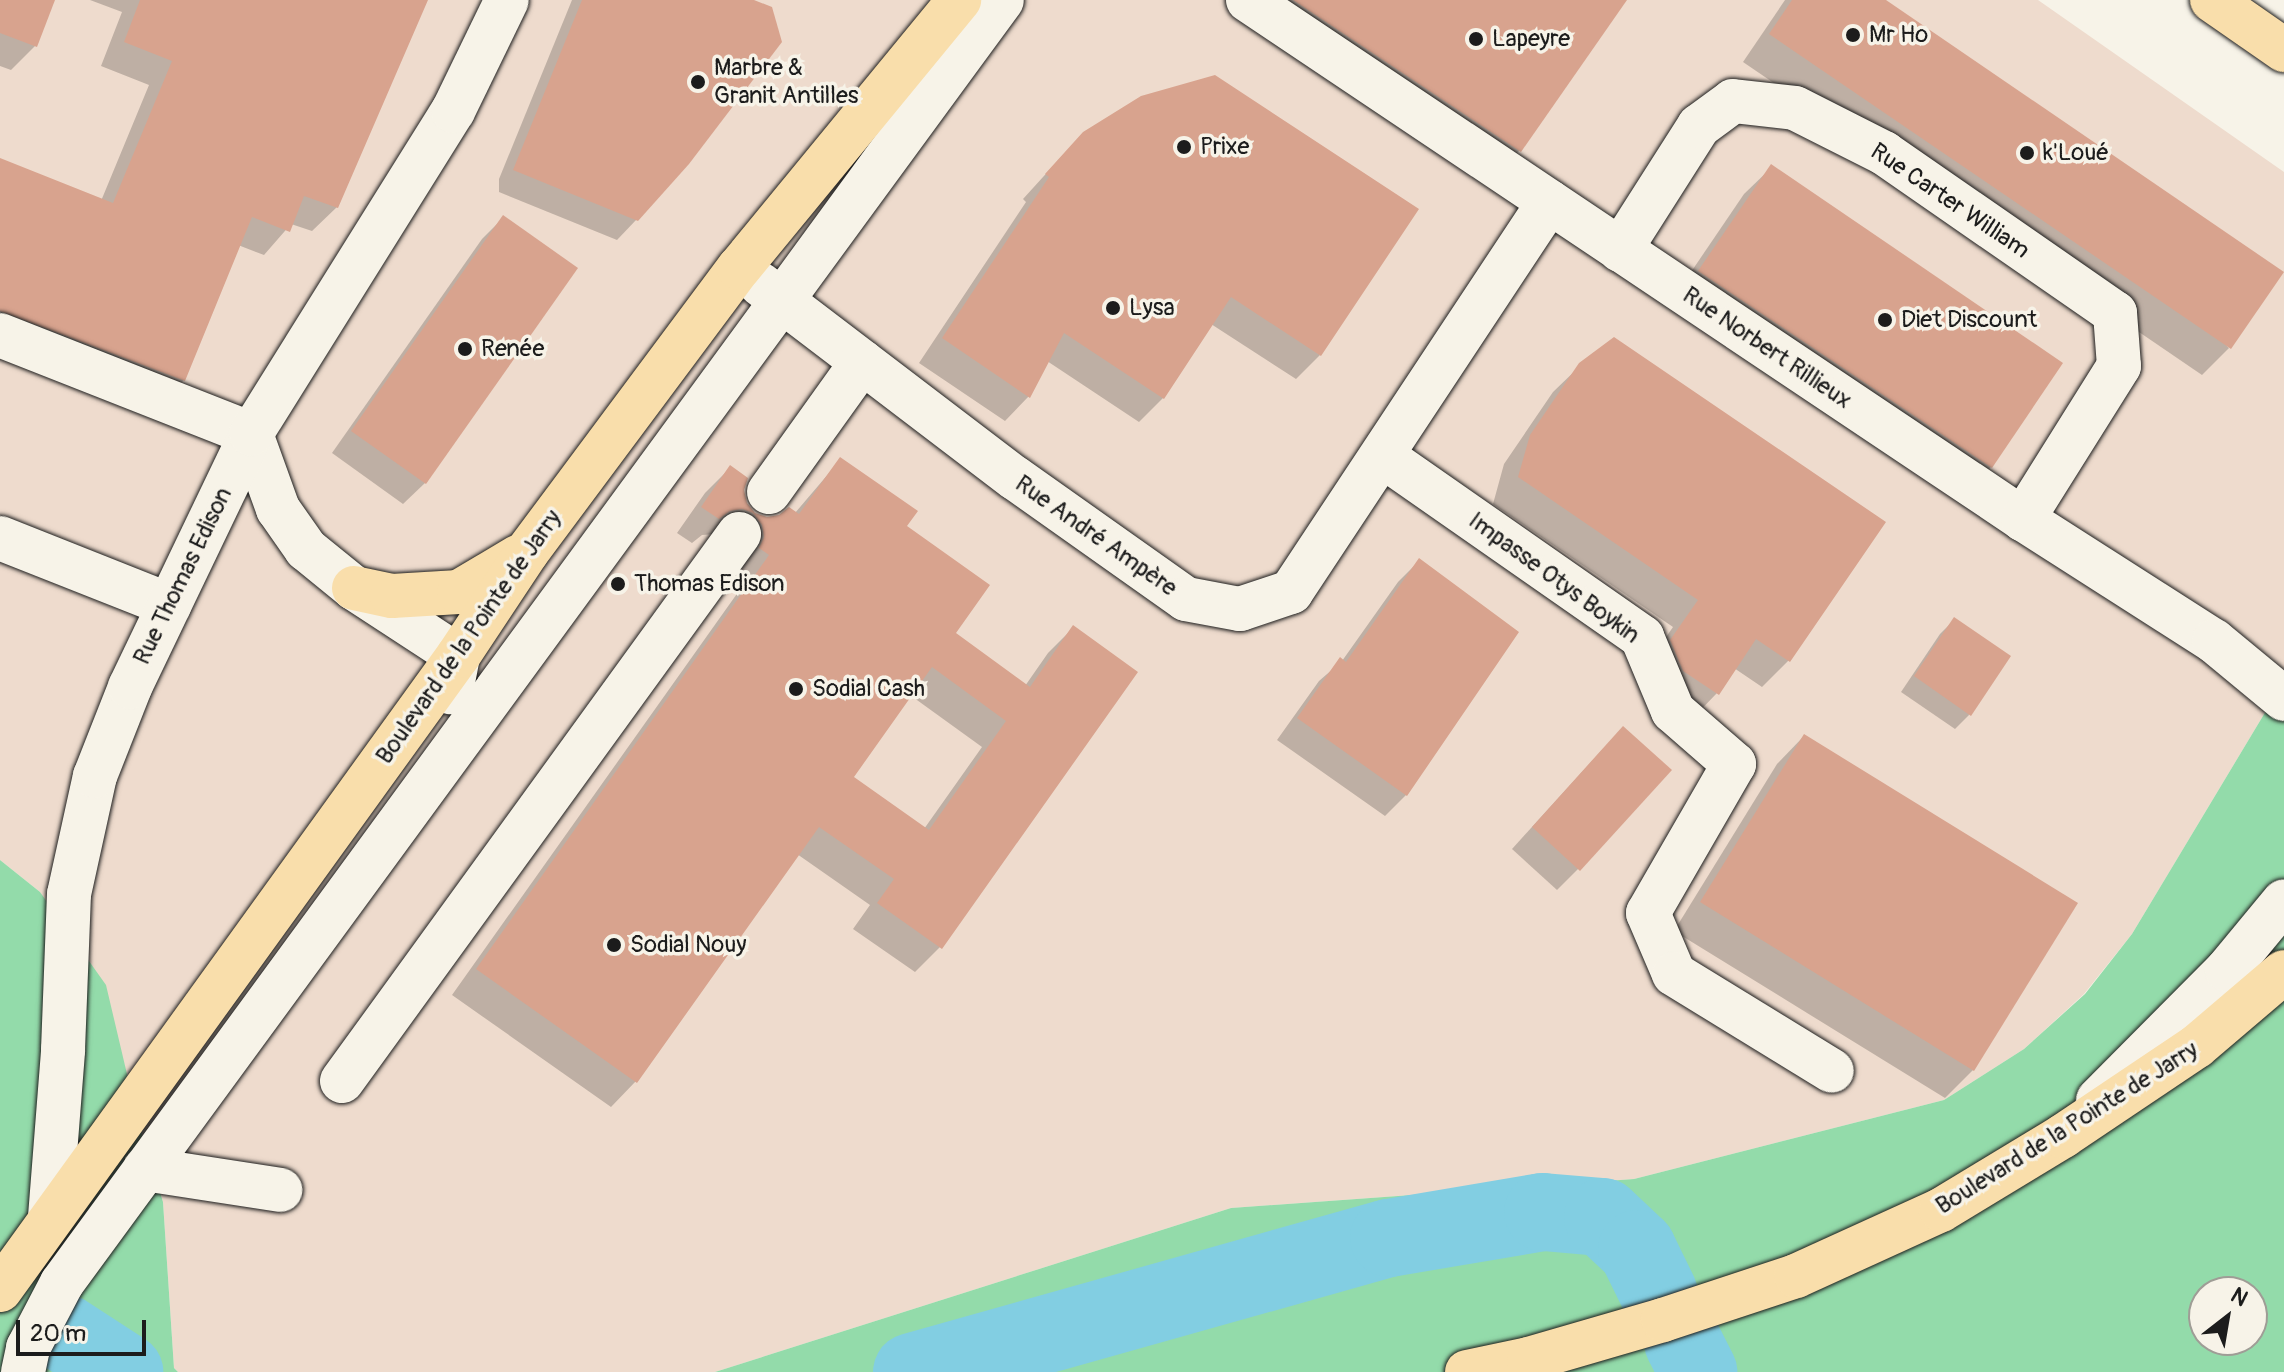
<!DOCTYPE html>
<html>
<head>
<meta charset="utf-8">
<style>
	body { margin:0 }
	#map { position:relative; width:2284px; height:1372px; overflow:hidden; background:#f7f3e8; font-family:Pangolin,sans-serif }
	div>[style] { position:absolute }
	.built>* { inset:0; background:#eedbcd }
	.green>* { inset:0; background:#93dbaa }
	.shadow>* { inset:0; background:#0003 }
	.river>* { height:78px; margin:-39px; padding:0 39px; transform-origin:39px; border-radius:39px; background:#82cee2 }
	.building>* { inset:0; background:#d8a38e }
	.roads { filter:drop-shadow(0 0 2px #1c1c1c) drop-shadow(0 0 2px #1c1c1c) }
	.minor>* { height:44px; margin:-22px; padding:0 22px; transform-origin:22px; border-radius:22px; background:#f7f3e8 }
	.major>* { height:44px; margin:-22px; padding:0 22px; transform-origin:22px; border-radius:22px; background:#f9deab }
	.highway>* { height:44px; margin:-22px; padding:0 22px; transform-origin:22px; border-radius:22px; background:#f9deab }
	.dots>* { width:22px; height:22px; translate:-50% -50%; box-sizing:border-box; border:4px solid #f7f3e8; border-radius:50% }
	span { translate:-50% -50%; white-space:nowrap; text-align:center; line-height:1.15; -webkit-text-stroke:7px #f7f3e8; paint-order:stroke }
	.poi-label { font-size:24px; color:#1c1c1c }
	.left { translate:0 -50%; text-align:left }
	.street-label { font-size:24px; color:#1c1c1c }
	.north { position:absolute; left:2188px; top:1276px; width:80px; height:80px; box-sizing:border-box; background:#f7f3e8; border:2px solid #9f9d96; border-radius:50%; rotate:31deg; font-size:22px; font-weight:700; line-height:32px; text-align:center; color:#1c1c1c }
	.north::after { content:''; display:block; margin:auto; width:28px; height:36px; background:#1c1c1c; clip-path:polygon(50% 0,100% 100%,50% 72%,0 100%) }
	.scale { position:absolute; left:16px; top:1320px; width:130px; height:36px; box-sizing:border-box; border:4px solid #1c1c1c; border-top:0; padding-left:10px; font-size:24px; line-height:28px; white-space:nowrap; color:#1c1c1c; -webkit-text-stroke:6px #f7f3e8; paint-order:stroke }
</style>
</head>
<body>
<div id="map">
	<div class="built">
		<div style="clip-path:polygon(0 0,2038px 0,2284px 172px,2284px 681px,2132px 934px,2084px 994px,2024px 1049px,1944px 1100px,1634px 1179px,1231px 1208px,715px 1372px,178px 1372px,174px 1368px,163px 1202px,139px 1125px,40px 892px,0 860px)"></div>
	</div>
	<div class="green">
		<div style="clip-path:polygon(evenodd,2284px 681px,2284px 1372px,715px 1372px,1231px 1208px,1634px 1179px,1944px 1100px,2024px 1049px,2085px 994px,2132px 934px,2284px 681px,2204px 1292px,2252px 1292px,2252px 1340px,2204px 1340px,2204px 1292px)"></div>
		<div style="clip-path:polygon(0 860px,40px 892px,106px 985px,139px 1125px,163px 1202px,174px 1368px,178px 1372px,0 1372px)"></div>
	</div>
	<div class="shadow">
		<div style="clip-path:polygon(0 0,53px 0,35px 46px,11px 70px,0 66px)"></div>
		<div style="clip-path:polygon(90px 0,426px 0,337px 207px,312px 231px,291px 224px,264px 255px,238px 245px,184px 380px,159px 404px,0 341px,0 160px,101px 201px,149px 85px,101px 66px,122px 12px)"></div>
		<div style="clip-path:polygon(572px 0,749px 0,637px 219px,617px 240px,499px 192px,499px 179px)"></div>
		<div style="clip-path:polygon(1244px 0,1624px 0,1519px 151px,1493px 177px)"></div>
		<div style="clip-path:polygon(1785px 0,1882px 0,2229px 348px,2202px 375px,1743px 62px)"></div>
		<div style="clip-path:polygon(1063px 155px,1320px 355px,1296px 379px,1211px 324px,1163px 398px,1139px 422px,1047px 361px,1029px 396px,1005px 421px,919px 363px,1026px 202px,1023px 199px)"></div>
		<div style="clip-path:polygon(1772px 167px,1991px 467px,1963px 495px,1672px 300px,1744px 194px)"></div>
		<div style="clip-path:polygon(503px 218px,425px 483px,403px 504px,332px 453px,482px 239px)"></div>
		<div style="clip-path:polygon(1581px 365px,1883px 522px,1788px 661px,1762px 687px,1734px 668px,1717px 693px,1691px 720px,1645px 668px,1673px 627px,1493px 504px,1504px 464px,1553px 392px)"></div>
		<div style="clip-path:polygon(evenodd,841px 459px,905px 527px,953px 634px,1025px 686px,1048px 653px,1073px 628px,940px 947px,915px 972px,853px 929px,870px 905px,797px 854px,636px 1081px,611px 1107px,452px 995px,746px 581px,735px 574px,716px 534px,702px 535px,692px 543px,677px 533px,705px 493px,730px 468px,745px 504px,753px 513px,766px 519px,795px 513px,841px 459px,910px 695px,982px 747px,924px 829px,851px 778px,910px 695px)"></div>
		<div style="clip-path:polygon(1419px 561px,1406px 795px,1385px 816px,1277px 740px,1319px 681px,1342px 661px,1398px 582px)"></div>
		<div style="clip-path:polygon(1954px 620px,1969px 715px,1955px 729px,1901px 692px,1940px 634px)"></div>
		<div style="clip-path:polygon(1804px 736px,1973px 1070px,1945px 1098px,1674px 931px,1777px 764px)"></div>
		<div style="clip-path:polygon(1602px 750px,1578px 869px,1557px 890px,1512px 849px)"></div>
	</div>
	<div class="river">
		<div style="left:64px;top:1333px;width:72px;rotate:33deg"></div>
		<div style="left:1683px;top:1342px;width:34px;rotate:63deg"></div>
		<div style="left:912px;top:1372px;width:495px;rotate:-15.7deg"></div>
		<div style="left:1389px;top:1238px;width:156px;rotate:-9.6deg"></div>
		<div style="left:1543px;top:1212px;width:60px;rotate:4.8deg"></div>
		<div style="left:1603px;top:1217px;width:47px;rotate:43.3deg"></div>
		<div style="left:1637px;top:1249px;width:50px;rotate:63.9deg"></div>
	</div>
	<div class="building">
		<div style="clip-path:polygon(0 0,55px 0,37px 47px,0 33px)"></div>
		<div style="clip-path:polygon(140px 0,428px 0,338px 208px,304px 196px,290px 232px,252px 217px,185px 381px,0 311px,0 158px,113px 203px,172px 61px,124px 42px)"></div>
		<div style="clip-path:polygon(582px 0,754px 0,772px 7px,782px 42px,689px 164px,638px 221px,513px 170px)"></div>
		<div style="clip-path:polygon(1293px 0,1627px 0,1521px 152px)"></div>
		<div style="clip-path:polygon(1792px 0,1886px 0,2284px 272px,2231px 349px,1769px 34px)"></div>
		<div style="clip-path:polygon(1215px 75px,1419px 209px,1321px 356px,1231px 297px,1164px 399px,1064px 333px,1030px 398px,942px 338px,1049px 177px,1045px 174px,1083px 132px,1141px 96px)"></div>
		<div style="clip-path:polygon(1771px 164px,2063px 363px,1992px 468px,1698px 271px)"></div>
		<div style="clip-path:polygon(503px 215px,578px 268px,426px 484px,351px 431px)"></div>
		<div style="clip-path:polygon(1614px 337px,1886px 522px,1790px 662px,1756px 639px,1719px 695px,1683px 671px,1670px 640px,1698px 600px,1518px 477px,1530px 435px,1579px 363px)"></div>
		<div style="clip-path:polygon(evenodd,840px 457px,918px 511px,907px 526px,990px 585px,956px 633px,1030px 687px,1073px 625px,1138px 672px,942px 949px,877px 903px,894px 879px,819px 827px,637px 1083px,476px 969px,769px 555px,759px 548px,764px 537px,762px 525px,753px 513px,742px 509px,730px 511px,719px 519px,701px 507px,730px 465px,748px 478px,744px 490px,747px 503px,755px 513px,767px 517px,779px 515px,789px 507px,799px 514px,840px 457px,932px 667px,1006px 721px,929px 830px,854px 777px,932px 667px)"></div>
		<div style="clip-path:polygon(1419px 558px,1519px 632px,1407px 796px,1297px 718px,1340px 657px,1346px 662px)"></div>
		<div style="clip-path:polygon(1954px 617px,2011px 656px,1971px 716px,1914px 676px)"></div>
		<div style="clip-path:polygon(1623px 726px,1672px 770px,1580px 871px,1532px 827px)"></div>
		<div style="clip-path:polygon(1804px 734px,2078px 903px,1974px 1071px,1700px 902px)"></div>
	</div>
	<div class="roads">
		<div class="minor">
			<div style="left:1248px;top:0;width:933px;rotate:33.81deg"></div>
			<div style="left:2023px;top:519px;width:227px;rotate:32.6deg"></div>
			<div style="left:2214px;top:641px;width:91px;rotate:39.6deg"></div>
			<div style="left:1620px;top:250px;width:147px;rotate:-57.5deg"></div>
			<div style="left:1699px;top:126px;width:42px;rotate:-36.3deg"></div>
			<div style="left:1733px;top:101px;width:62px;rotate:6.4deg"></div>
			<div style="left:1795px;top:108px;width:100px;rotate:26.8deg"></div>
			<div style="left:1884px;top:153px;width:281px;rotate:34.7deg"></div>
			<div style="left:2115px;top:313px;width:53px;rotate:85.7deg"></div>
			<div style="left:2119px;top:366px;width:181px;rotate:122.1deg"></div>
			<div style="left:760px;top:284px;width:320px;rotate:37.3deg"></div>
			<div style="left:1015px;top:478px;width:209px;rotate:35.3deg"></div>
			<div style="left:1186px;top:599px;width:55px;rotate:10.5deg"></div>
			<div style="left:1240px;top:609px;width:54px;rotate:-18.4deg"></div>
			<div style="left:1291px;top:592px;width:468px;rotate:-56.5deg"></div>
			<div style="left:0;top:335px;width:270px;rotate:21.5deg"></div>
			<div style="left:251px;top:434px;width:80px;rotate:70.2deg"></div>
			<div style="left:278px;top:509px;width:49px;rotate:55deg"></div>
			<div style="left:306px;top:549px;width:62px;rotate:39.1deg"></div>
			<div style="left:354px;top:588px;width:124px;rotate:33.2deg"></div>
			<div style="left:458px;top:656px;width:37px;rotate:101deg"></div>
			<div style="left:1384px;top:457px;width:315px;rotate:34.9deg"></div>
			<div style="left:1642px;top:637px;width:80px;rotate:67.3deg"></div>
			<div style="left:1673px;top:711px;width:81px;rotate:41deg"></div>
			<div style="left:1734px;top:764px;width:172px;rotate:120deg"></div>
			<div style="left:1648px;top:913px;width:66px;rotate:66.9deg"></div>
			<div style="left:1674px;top:974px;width:185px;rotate:31.5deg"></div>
			<div style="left:769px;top:492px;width:160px;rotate:-54.4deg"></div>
			<div style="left:0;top:538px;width:182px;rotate:21.6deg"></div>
			<div style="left:342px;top:1081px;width:676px;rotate:-54.03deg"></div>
			<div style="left:2098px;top:1100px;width:183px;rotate:-45.2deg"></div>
			<div style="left:2227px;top:970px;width:89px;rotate:-50.4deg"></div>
			<div style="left:145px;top:1169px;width:137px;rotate:8.8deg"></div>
			<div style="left:50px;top:1217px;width:168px;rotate:-85.5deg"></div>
			<div style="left:63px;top:1050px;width:156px;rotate:-87.8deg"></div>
			<div style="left:69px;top:894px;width:121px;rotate:-77.6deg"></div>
			<div style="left:95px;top:776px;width:96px;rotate:-68.5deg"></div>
			<div style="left:130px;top:687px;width:280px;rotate:-64.4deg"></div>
			<div style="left:251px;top:434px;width:381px;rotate:-58deg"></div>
			<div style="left:453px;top:111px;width:123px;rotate:-64.1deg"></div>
			<div style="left:23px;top:1372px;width:25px;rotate:-78deg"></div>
			<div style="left:28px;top:1348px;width:73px;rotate:-62.4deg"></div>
			<div style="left:62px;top:1283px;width:1590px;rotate:-53.77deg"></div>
		</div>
		<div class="major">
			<div style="left:354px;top:588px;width:39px;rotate:12deg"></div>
			<div style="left:392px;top:596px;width:67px;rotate:-3.4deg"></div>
			<div style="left:459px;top:592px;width:69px;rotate:-30.7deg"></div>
			<div style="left:0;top:1290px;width:782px;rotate:-54.16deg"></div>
			<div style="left:458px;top:656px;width:125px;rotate:-56.4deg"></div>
			<div style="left:527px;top:552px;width:354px;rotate:-53.3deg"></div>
			<div style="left:739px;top:268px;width:347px;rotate:-50.6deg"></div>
			<div style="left:1467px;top:1372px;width:63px;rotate:-11.8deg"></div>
			<div style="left:1529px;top:1359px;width:140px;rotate:-16.2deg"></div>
			<div style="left:1663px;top:1320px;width:140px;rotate:-18.3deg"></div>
			<div style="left:1796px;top:1276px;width:159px;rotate:-24.5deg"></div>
			<div style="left:1941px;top:1210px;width:143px;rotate:-31.2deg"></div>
			<div style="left:2063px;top:1136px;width:161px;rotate:-33.9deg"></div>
			<div style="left:2197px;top:1046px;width:114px;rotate:-40.4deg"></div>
		</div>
		<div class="highway">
			<div style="left:2212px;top:0;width:88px;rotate:34.8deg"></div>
		</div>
	</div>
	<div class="dots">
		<div style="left:1853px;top:35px;background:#1c1c1c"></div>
		<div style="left:1476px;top:39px;background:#1c1c1c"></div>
		<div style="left:698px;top:82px;background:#1c1c1c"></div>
		<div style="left:1184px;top:147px;background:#1c1c1c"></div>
		<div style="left:2027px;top:153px;background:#1c1c1c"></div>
		<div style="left:1113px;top:308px;background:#1c1c1c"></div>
		<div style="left:1885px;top:320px;background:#1c1c1c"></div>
		<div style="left:465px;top:349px;background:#1c1c1c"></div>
		<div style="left:618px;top:584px;background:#1c1c1c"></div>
		<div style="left:796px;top:689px;background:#1c1c1c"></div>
		<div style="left:614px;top:945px;background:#1c1c1c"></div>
	</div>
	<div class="poi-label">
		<span class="left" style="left:1869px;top:35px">Mr Ho</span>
		<span class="left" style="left:1492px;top:39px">Lapeyre</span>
		<span class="left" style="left:714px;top:82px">Marbre &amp;<br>Granit Antilles</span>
		<span class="left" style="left:1200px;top:147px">Prixe</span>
		<span class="left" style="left:2043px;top:153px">k'Loué</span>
		<span class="left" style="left:1129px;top:308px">Lysa</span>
		<span class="left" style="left:1901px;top:320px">Diet Discount</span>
		<span class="left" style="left:481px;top:349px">Renée</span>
		<span class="left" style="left:634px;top:584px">Thomas Edison</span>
		<span class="left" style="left:812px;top:689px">Sodial Cash</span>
		<span class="left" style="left:630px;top:945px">Sodial Nouy</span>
	</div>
	<div class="street-label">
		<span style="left:1950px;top:201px;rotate:34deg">Rue Carter William</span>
		<span style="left:1767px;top:348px;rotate:34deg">Rue Norbert Rillieux</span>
		<span style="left:1096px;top:536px;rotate:35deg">Rue André Ampère</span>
		<span style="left:183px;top:576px;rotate:-64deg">Rue Thomas Edison</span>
		<span style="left:1554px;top:578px;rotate:36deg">Impasse Otys Boykin</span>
		<span style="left:469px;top:637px;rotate:-55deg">Boulevard de la Pointe de Jarry</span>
		<span style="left:2067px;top:1128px;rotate:-32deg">Boulevard de la Pointe de Jarry</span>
	</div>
	<div class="north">N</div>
	<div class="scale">20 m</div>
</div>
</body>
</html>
